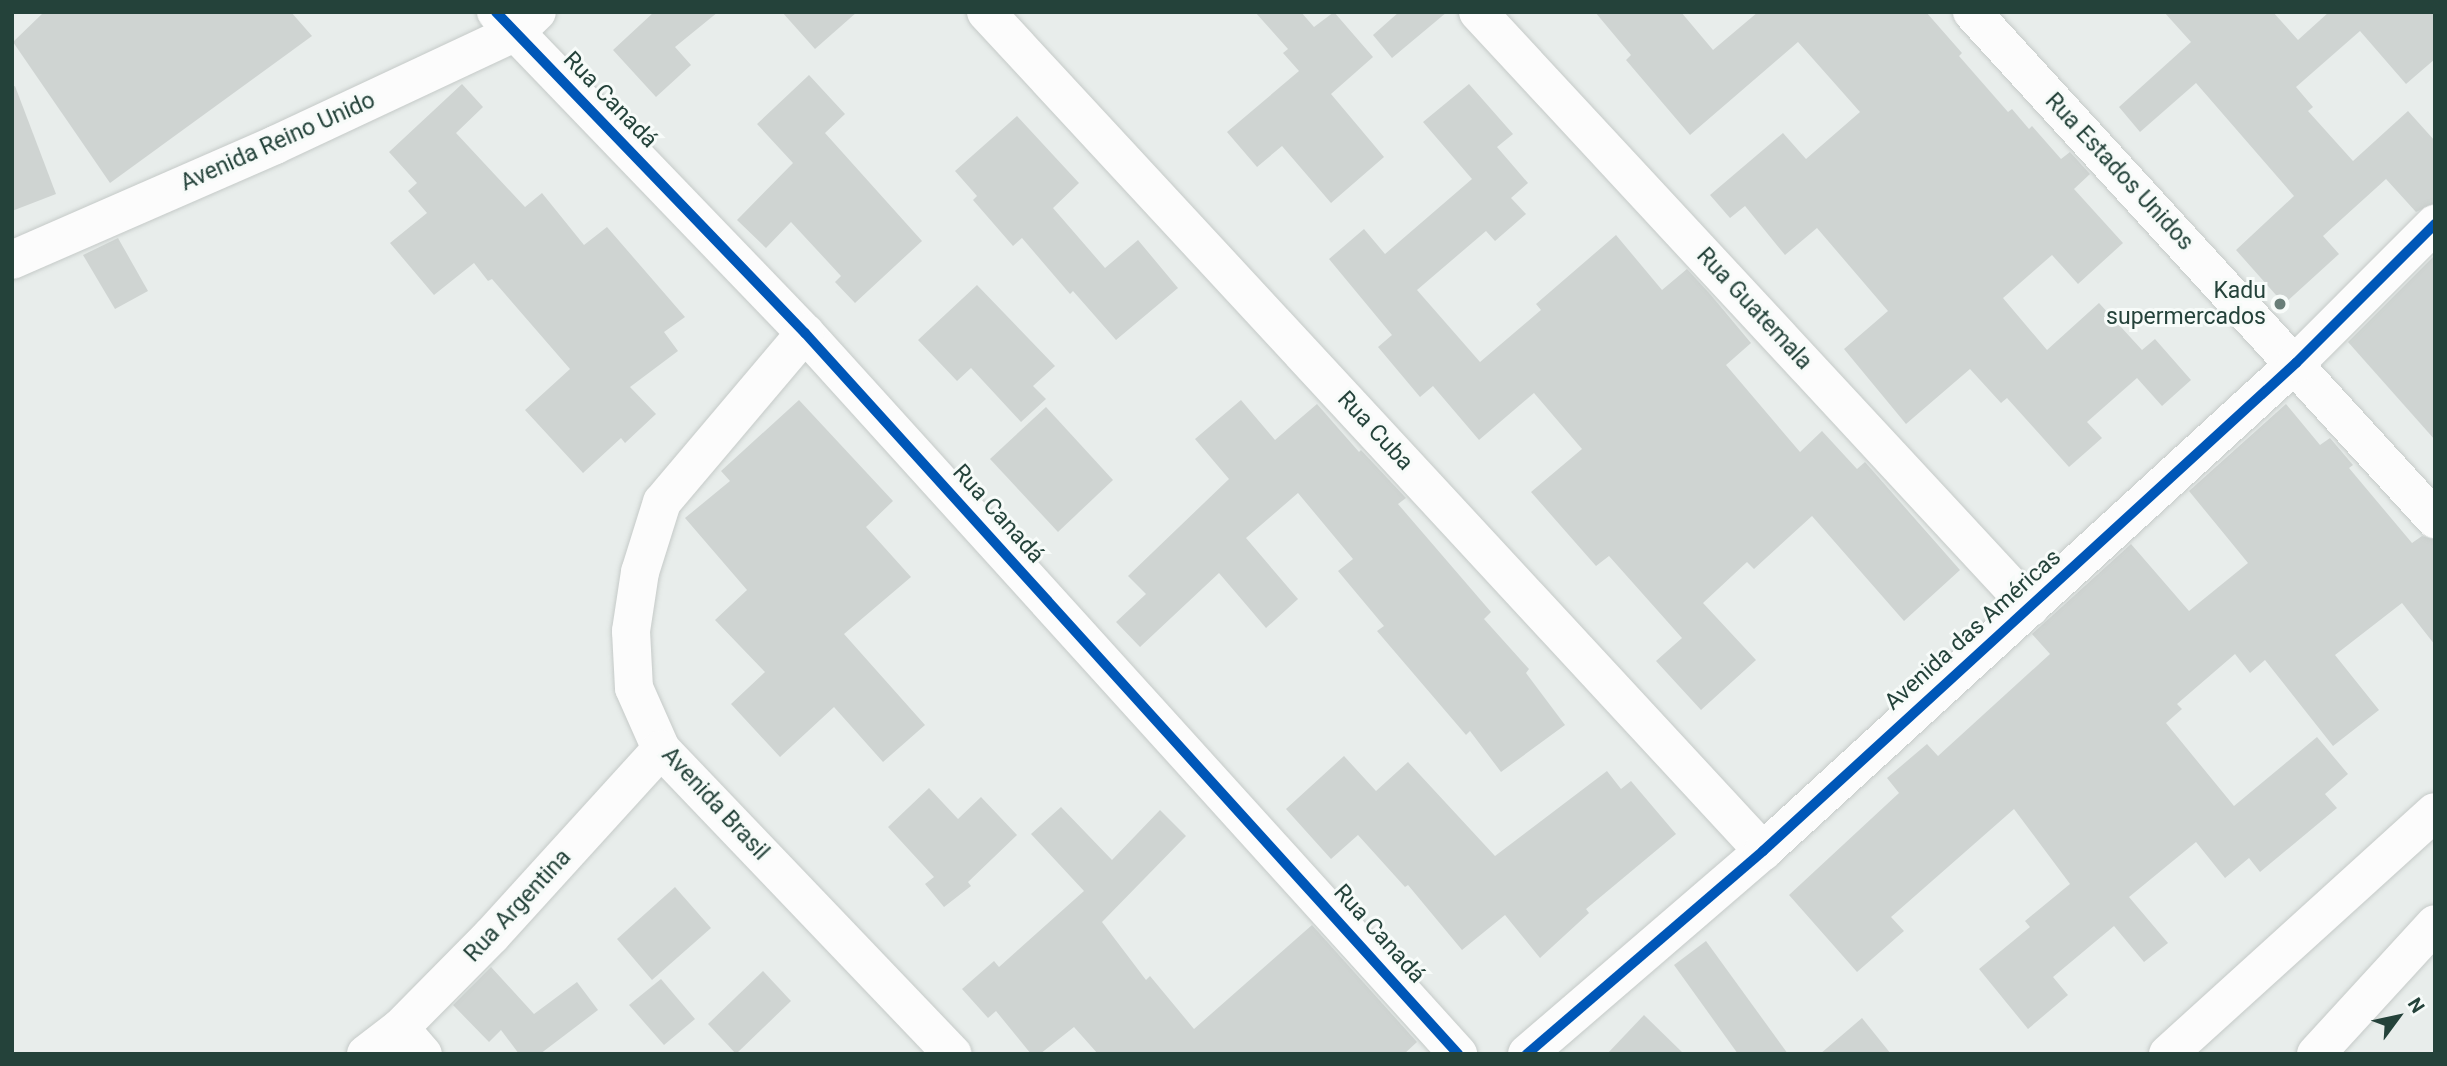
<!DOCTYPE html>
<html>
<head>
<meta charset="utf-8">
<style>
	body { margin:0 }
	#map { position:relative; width:2447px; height:1066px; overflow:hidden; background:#e8edeb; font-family:Roboto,sans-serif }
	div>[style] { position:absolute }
	.building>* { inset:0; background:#cfd4d2 }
	.roads { filter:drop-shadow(0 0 2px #c5cac8) drop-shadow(0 0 2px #c5cac8) }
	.minor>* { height:38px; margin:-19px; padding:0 19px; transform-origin:19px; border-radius:19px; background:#fcfcfc }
	.cycleway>* { height:10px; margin:-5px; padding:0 5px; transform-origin:5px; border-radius:5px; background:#0057b8 }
	.dots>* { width:19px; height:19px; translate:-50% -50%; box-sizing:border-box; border:4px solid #f7fbf9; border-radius:50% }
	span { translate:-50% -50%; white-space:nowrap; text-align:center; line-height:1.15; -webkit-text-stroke:6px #f7fbf9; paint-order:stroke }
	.street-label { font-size:23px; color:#24423a }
	.poi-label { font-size:23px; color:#24423a }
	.right { translate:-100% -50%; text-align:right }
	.frame { position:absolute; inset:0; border:14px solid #24423a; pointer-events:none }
	.north { position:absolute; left:2363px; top:982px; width:70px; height:70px; -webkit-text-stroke:5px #f7fbf9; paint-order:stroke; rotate:57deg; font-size:19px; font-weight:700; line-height:28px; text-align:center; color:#24423a }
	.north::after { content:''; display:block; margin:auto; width:24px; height:32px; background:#24423a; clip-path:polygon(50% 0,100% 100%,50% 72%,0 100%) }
</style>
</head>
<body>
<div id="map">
	<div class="building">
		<div style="clip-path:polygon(44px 12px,291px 12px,312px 36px,110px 183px,13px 42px)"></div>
		<div style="clip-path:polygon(654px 12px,718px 12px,675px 47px,691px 65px,656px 97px,613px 50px)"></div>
		<div style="clip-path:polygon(782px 12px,857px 12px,815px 49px)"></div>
		<div style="clip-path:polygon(1255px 12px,1301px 12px,1314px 27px,1334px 12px,1373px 57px,1331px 94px,1384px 157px,1331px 203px,1282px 146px,1257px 167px,1227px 132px,1299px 71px,1283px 53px,1288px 49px)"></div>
		<div style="clip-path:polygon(1399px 12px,1447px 12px,1392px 58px,1373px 35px)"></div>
		<div style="clip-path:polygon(1595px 12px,1681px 12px,1713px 50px,1758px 12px,1926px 12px,1962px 53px,1959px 56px,2008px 112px,2012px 109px,2029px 129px,2032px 126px,2061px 159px,2070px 152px,2090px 174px,2074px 189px,2123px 243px,2078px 284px,2052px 255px,2003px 298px,2047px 350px,2099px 303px,2142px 350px,2155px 339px,2191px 380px,2162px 406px,2137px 378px,2087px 422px,2102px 438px,2069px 467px,2007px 398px,2001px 403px,1970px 369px,1906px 424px,1844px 349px,1888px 311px,1817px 228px,1785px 255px,1745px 206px,1730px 218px,1710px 195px,1783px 133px,1806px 159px,1860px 112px,1798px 42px,1690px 135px,1626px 60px,1631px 55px)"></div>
		<div style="clip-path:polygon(2164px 12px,2273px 12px,2298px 40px,2329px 12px,2435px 12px,2435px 59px,2406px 84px,2360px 31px,2296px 87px,2313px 107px,2308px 111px,2353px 161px,2408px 111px,2435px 141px,2435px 203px,2416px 212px,2386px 179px,2323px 236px,2339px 254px,2284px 304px,2236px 250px,2294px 196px,2196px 83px,2140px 132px,2119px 107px,2191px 42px)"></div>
		<div style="clip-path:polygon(809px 75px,845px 114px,825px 133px,922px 241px,855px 303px,835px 282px,841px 276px,791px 222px,766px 248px,737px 220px,793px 163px,757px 124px)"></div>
		<div style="clip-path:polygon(462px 84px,483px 107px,456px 133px,525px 207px,542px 193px,584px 245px,607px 227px,685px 317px,664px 332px,678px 351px,630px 387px,656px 414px,625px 443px,621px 438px,583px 473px,525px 410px,570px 369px,492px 279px,488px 281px,474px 263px,434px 295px,390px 243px,427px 213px,408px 191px,417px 183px,389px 152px)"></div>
		<div style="clip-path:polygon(1469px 84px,1513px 134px,1497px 147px,1528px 183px,1511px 198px,1526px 214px,1495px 241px,1486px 231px,1417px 290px,1480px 362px,1541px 310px,1536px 304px,1616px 235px,1662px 290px,1687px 269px,1710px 294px,1751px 343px,1726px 365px,1800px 452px,1822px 431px,1857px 469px,1865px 462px,1960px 570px,1904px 621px,1812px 516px,1754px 569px,1747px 562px,1703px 603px,1756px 660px,1701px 710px,1656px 661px,1682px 638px,1609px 556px,1596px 566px,1531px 492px,1582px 449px,1534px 393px,1479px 440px,1433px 386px,1420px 397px,1378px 347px,1392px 335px,1329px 259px,1364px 229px,1385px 254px,1472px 179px,1423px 122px)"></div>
		<div style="clip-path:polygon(15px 86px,56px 194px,12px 211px,12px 87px)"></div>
		<div style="clip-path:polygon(1017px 116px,1079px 183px,1053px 208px,1105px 268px,1138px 240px,1178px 288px,1116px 340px,1073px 291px,1070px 294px,1022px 238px,1013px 246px,973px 200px,977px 196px,955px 171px)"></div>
		<div style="clip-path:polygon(118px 238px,148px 291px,115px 309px,83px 255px)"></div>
		<div style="clip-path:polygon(2435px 255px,2435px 440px,2348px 342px)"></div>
		<div style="clip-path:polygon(977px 285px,1055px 366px,1033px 386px,1046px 399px,1021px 422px,971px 368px,957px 381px,918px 340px)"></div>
		<div style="clip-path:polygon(799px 400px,893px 501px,866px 527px,911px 577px,844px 634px,925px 725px,883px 762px,834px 707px,780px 757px,731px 704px,765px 672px,715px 620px,747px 590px,685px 518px,730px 481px,721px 471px)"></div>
		<div style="clip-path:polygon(1241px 400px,1275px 440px,1317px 404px,1359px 452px,1361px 450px,1406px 498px,1398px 504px,1491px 612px,1484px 619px,1529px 669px,1526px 673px,1565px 725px,1501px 772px,1470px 731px,1466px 735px,1377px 631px,1384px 626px,1338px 571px,1353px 559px,1298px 493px,1246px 538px,1298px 599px,1266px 628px,1219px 573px,1140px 647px,1116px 622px,1146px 594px,1128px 576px,1229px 479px,1195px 439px)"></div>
		<div style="clip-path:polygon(2286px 404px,2320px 445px,2330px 438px,2353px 465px,2349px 468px,2412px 543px,2422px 536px,2435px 540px,2435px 645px,2402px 603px,2335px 655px,2379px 710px,2333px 746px,2265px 660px,2250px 673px,2235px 654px,2177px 704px,2182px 709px,2166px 723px,2234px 806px,2317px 737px,2348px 774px,2325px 794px,2337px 808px,2260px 872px,2249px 858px,2225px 878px,2196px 842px,2129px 897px,2168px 943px,2144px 962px,2114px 926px,2053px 977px,2068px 995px,2028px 1029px,1979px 969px,2030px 927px,2025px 921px,2070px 884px,2014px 809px,1891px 917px,1904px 931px,1857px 972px,1789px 895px,1899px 793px,1887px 778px,1927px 744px,1938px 756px,2050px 654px,2032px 634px,2131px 544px,2189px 611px,2248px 563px,2189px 491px)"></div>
		<div style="clip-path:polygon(1046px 407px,1113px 480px,1058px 532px,990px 459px)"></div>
		<div style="clip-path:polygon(1344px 756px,1376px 791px,1408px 762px,1495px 856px,1607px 771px,1621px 789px,1631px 781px,1676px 834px,1586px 909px,1589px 913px,1540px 958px,1505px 915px,1462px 950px,1408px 885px,1405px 887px,1358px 835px,1331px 859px,1286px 809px)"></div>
		<div style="clip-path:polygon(929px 788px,958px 819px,981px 797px,1017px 835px,968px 882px,971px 886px,944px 907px,925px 884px,934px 877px,888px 827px)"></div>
		<div style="clip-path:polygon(1061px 807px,1112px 860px,1160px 810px,1186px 836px,1102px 922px,1146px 980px,1150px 976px,1194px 1029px,1312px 925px,1417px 1042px,1404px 1054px,1098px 1054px,1074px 1027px,1040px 1054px,1031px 1054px,996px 1011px,988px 1018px,962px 989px,994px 961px,999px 967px,1084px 891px,1031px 834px)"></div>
		<div style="clip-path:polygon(675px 887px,711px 928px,652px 980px,617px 939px)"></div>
		<div style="clip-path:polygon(1706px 941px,1788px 1054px,1738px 1054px,1674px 965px)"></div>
		<div style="clip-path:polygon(491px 967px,534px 1014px,577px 982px,598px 1010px,540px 1054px,519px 1054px,501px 1030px,489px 1042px,453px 1005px)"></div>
		<div style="clip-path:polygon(763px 971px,791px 1001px,736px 1054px,708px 1024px)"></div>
		<div style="clip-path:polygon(661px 979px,695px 1019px,664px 1045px,629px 1005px)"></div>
		<div style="clip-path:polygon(1644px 1015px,1684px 1054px,1607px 1054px)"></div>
		<div style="clip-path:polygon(1862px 1018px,1891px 1054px,1820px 1054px)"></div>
	</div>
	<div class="roads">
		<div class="minor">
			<div style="left:496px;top:12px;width:446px;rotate:46.1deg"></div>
			<div style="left:805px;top:333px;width:973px;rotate:47.83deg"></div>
			<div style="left:986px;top:12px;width:1144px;rotate:47.2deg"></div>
			<div style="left:1478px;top:12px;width:812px;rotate:47.15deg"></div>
			<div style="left:1972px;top:12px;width:687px;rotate:47.6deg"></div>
			<div style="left:12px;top:260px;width:287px;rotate:-23.6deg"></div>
			<div style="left:275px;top:145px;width:266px;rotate:-25.1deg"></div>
			<div style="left:516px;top:32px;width:29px;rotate:-44deg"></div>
			<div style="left:805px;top:333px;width:221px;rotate:130.2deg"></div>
			<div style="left:662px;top:502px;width:73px;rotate:107.4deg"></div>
			<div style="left:640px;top:572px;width:60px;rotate:98.7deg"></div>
			<div style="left:631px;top:631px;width:57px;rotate:87deg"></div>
			<div style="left:634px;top:688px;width:67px;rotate:66.1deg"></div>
			<div style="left:661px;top:749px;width:422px;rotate:46.3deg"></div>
			<div style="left:400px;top:1028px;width:35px;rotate:49deg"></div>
			<div style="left:366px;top:1054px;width:43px;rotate:-37.4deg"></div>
			<div style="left:400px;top:1028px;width:131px;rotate:-45.3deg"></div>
			<div style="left:492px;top:935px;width:251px;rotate:-47.7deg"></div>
			<div style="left:1527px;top:1054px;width:311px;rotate:-40.7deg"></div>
			<div style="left:1763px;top:851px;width:723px;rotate:-42.48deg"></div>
			<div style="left:2296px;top:363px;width:197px;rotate:-45deg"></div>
			<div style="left:2168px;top:1054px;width:360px;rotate:-42.2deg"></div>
			<div style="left:2316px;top:1054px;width:176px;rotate:-47.5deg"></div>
		</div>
	</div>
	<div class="cycleway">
		<div style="left:496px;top:12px;width:446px;rotate:46.1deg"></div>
		<div style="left:805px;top:333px;width:973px;rotate:47.83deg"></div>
		<div style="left:1527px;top:1054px;width:311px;rotate:-40.7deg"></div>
		<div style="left:1763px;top:851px;width:723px;rotate:-42.48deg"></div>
		<div style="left:2296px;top:363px;width:197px;rotate:-45deg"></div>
	</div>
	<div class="dots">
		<div style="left:2280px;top:304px;background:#697e78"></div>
	</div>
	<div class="street-label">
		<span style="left:610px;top:100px;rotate:46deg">Rua Canadá</span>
		<span style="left:278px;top:142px;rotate:-24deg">Avenida Reino Unido</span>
		<span style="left:2119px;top:172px;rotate:47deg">Rua Estados Unidos</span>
		<span style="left:1754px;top:309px;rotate:47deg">Rua Guatemala</span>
		<span style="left:1375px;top:431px;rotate:47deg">Rua Cuba</span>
		<span style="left:998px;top:514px;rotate:48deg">Rua Canadá</span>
		<span style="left:1973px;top:630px;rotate:-42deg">Avenida das Américas</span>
		<span style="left:715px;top:804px;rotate:47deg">Avenida Brasil</span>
		<span style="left:518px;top:906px;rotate:-47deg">Rua Argentina</span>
		<span style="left:1379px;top:934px;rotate:48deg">Rua Canadá</span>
	</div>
	<div class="poi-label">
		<span class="right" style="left:2266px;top:304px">Kadu<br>supermercados</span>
	</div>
	<div class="frame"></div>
	<div class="north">N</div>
</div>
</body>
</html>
